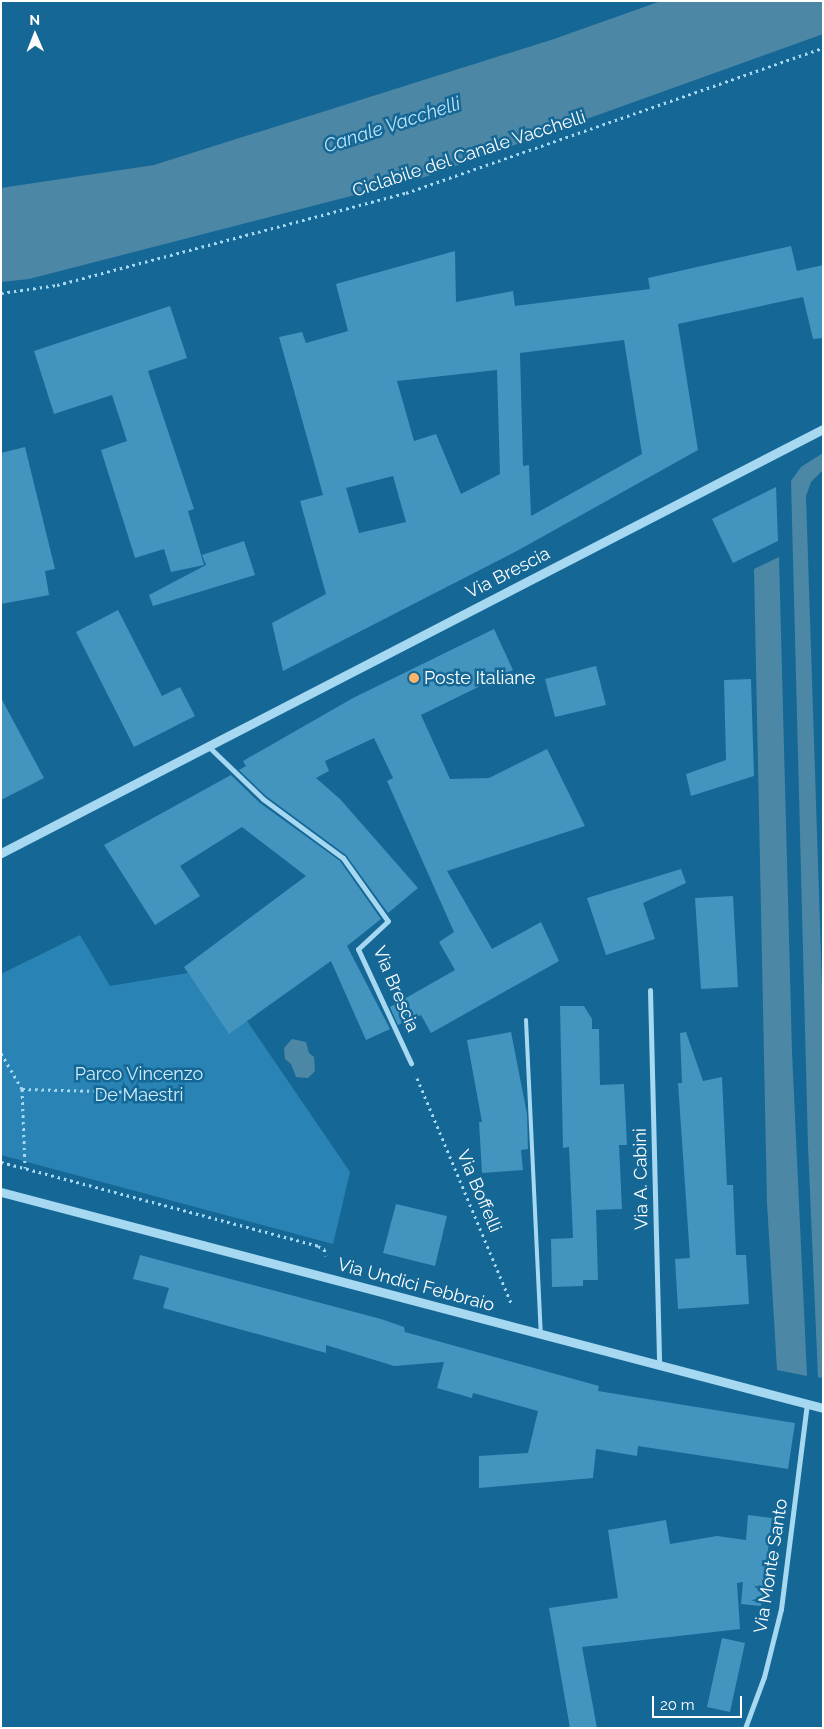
<!DOCTYPE html>
<html>
<head>
<meta charset="utf-8">
<style>
	body { margin:0 }
	#map { position:relative; width:824px; height:1729px; overflow:hidden; background:#156896; font-family:Raleway,sans-serif }
	div>[style] { position:absolute }
	.green>* { inset:0; background:#2984b5 }
	.water>* { inset:0; background:#4d87a6 }
	.building>* { inset:0; background:#4394bf }
	.path>* { height:3px; margin-top:-1.5px; transform-origin:0; background:repeating-linear-gradient(90deg,#a7d8f2 0 2.5px,transparent 0 6.5px) }
	.service>* { height:4px; margin:-2px; padding:0 2px; transform-origin:2px; border-radius:2px; background:#a7d8f2 }
	.minor>* { height:5px; margin:-2.5px; padding:0 2.5px; transform-origin:2.5px; border-radius:2.5px; background:#a7d8f2 }
	.tertiary>* { height:9px; margin:-4.5px; padding:0 4.5px; transform-origin:4.5px; border-radius:4.5px; background:#a7d8f2 }
	.dots>* { width:14px; height:14px; translate:-50% -50%; box-sizing:border-box; border:2px solid #156896; border-radius:50% }
	span { translate:-50% -50%; white-space:nowrap; text-align:center; line-height:1.15; -webkit-text-stroke:5px #156896; paint-order:stroke }
	.street-label { font-size:18px; color:#fff }
	.poi-label { font-size:18px; color:#fff }
	.left { translate:0 -50%; text-align:left }
	.park-label { font-size:18px; color:#ceedfc }
	.water-label { font-size:19px; color:#bbe4f9; font-style:italic }
	.frame { position:absolute; inset:0; border:2px solid #fff; pointer-events:none }
	.north { position:absolute; left:10px; top:10px; width:50px; height:50px; -webkit-text-stroke:4px #156896; paint-order:stroke; rotate:359deg; font-size:14px; font-weight:700; line-height:20px; text-align:center; color:#fff }
	.north::after { content:''; display:block; margin:auto; width:18px; height:22px; background:#fff; clip-path:polygon(50% 0,100% 100%,50% 72%,0 100%) }
	.scale { position:absolute; left:652px; top:1696px; width:90px; height:22px; box-sizing:border-box; border:2px solid #fff; border-top:0; padding-left:6px; font-size:15px; line-height:18px; white-space:nowrap; color:#fff; -webkit-text-stroke:4px #156896; paint-order:stroke }
</style>
</head>
<body>
<div id="map">
	<div class="green">
		<div style="clip-path:polygon(80px 935px,110px 986px,188px 973px,229px 1033px,247px 1021px,350px 1172px,333px 1244px,1px 1155px,1px 974px)"></div>
	</div>
	<div class="water">
		<div style="clip-path:polygon(661px 1px,823px 1px,823px 34px,425px 177px,29px 279px,1px 282px,1px 188px,154px 165px,554px 39px)"></div>
		<div style="clip-path:polygon(823px 453px,823px 470px,811px 482px,806px 496px,823px 1018px,823px 1378px,818px 1377px,808px 1146px,791px 481px,801px 467px)"></div>
		<div style="clip-path:polygon(779px 557px,792px 1052px,807px 1376px,777px 1370px,767px 1203px,754px 569px)"></div>
		<div style="clip-path:polygon(292px 1039px,306px 1042px,309px 1053px,314px 1057px,315px 1071px,308px 1078px,296px 1077px,291px 1064px,285px 1059px,284px 1048px)"></div>
	</div>
	<div class="building">
		<div style="clip-path:polygon(evenodd,791px 246px,797px 271px,823px 265px,823px 338px,813px 339px,803px 297px,678px 324px,698px 450px,515px 552px,283px 671px,272px 623px,326px 594px,300px 501px,323px 495px,279px 337px,302px 332px,306px 343px,348px 331px,336px 284px,455px 251px,456px 302px,513px 291px,515px 306px,650px 289px,648px 278px,791px 246px,624px 340px,642px 454px,531px 516px,529px 465px,523px 466px,520px 353px,624px 340px,791px 246px,497px 370px,500px 474px,461px 494px,436px 434px,414px 441px,397px 381px,497px 370px,791px 246px,393px 476px,406px 522px,359px 533px,346px 488px,393px 476px)"></div>
		<div style="clip-path:polygon(170px 306px,187px 358px,148px 371px,194px 509px,188px 511px,204px 565px,171px 572px,164px 549px,135px 558px,101px 450px,127px 441px,112px 395px,54px 414px,34px 351px)"></div>
		<div style="clip-path:polygon(25px 447px,55px 569px,45px 571px,49px 595px,1px 604px,1px 453px)"></div>
		<div style="clip-path:polygon(776px 487px,778px 541px,733px 563px,712px 519px)"></div>
		<div style="clip-path:polygon(244px 541px,255px 575px,153px 606px,149px 595px,206px 565px,202px 555px)"></div>
		<div style="clip-path:polygon(118px 610px,162px 696px,180px 687px,195px 716px,134px 747px,76px 632px)"></div>
		<div style="clip-path:polygon(494px 629px,513px 670px,421px 715px,450px 779px,489px 778px,547px 749px,585px 826px,447px 871px,492px 949px,541px 922px,559px 961px,431px 1033px,421px 1015px,398px 1025px,390px 1007px,455px 970px,439px 942px,454px 932px,387px 781px,393px 778px,374px 738px,325px 761px,329px 771px,316px 778px,340px 799px,418px 888px,388px 913px,346px 855px,266px 796px,239px 770px,246px 766px,243px 761px,353px 698px)"></div>
		<div style="clip-path:polygon(596px 666px,606px 705px,555px 717px,545px 679px)"></div>
		<div style="clip-path:polygon(751px 679px,754px 776px,691px 796px,686px 774px,726px 760px,724px 680px)"></div>
		<div style="clip-path:polygon(1px 698px,44px 778px,1px 800px)"></div>
		<div style="clip-path:polygon(231px 775px,260px 803px,340px 861px,381px 919px,347px 946px,390px 1029px,366px 1040px,331px 961px,229px 1034px,184px 967px,306px 876px,242px 827px,180px 866px,200px 896px,155px 925px,104px 845px)"></div>
		<div style="clip-path:polygon(681px 869px,686px 883px,643px 903px,655px 939px,606px 955px,587px 898px)"></div>
		<div style="clip-path:polygon(733px 896px,738px 987px,701px 989px,695px 898px)"></div>
		<div style="clip-path:polygon(560px 1006px,584px 1006px,592px 1019px,592px 1029px,599px 1029px,600px 1085px,624px 1084px,627px 1145px,619px 1145px,622px 1209px,596px 1210px,598px 1280px,583px 1280px,583px 1286px,552px 1287px,551px 1239px,573px 1238px,569px 1147px,563px 1148px)"></div>
		<div style="clip-path:polygon(511px 1032px,527px 1114px,528px 1149px,521px 1150px,523px 1170px,482px 1173px,479px 1122px,482px 1122px,467px 1040px)"></div>
		<div style="clip-path:polygon(686px 1032px,703px 1081px,722px 1077px,727px 1185px,733px 1185px,736px 1255px,746px 1255px,749px 1304px,678px 1309px,675px 1259px,690px 1258px,678px 1083px,682px 1083px,680px 1033px)"></div>
		<div style="clip-path:polygon(396px 1204px,447px 1216px,435px 1266px,383px 1253px)"></div>
		<div style="clip-path:polygon(140px 1255px,381px 1319px,404px 1327px,405px 1332px,599px 1386px,598px 1391px,795px 1423px,788px 1469px,638px 1446px,637px 1456px,596px 1449px,593px 1478px,479px 1488px,479px 1456px,528px 1453px,538px 1411px,473px 1393px,472px 1398px,437px 1388px,444px 1362px,394px 1366px,326px 1345px,326px 1353px,163px 1308px,169px 1288px,133px 1279px)"></div>
		<div style="clip-path:polygon(748px 1515px,772px 1518px,761px 1606px,741px 1604px,743px 1582px,737px 1583px,740px 1629px,582px 1647px,597px 1728px,570px 1728px,549px 1608px,618px 1598px,608px 1530px,666px 1520px,670px 1544px,717px 1536px,746px 1540px)"></div>
		<div style="clip-path:polygon(722px 1638px,745px 1643px,730px 1712px,707px 1707px)"></div>
	</div>
	<div class="path">
		<div style="left:1px;top:293px;width:57px;rotate:-8.1deg"></div>
		<div style="left:57px;top:285px;width:361px;rotate:-14.8deg"></div>
		<div style="left:406px;top:193px;width:441px;rotate:-19.2deg"></div>
		<div style="left:1px;top:1053px;width:42px;rotate:59.7deg"></div>
		<div style="left:22px;top:1089px;width:79px;rotate:87.8deg"></div>
		<div style="left:417px;top:1078px;width:246px;rotate:67.3deg"></div>
		<div style="left:22px;top:1089px;width:117px;rotate:1.5deg"></div>
		<div style="left:1px;top:1162px;width:328px;rotate:14.8deg"></div>
		<div style="left:318px;top:1246px;width:7px;rotate:27deg"></div>
		<div style="left:324px;top:1249px;width:7px;rotate:74deg"></div>
	</div>
	<div class="service">
		<div style="left:526px;top:1020px;width:313px;rotate:87.3deg"></div>
	</div>
	<div class="minor">
		<div style="left:208px;top:746px;width:76px;rotate:43.9deg"></div>
		<div style="left:263px;top:799px;width:99px;rotate:36.4deg"></div>
		<div style="left:343px;top:858px;width:77px;rotate:54.5deg"></div>
		<div style="left:388px;top:921px;width:41px;rotate:137deg"></div>
		<div style="left:358px;top:949px;width:126px;rotate:65.1deg"></div>
		<div style="left:650px;top:990px;width:377px;rotate:88.6deg"></div>
		<div style="left:745px;top:1728px;width:54px;rotate:-69.6deg"></div>
		<div style="left:764px;top:1677px;width:70px;rotate:-76deg"></div>
		<div style="left:781px;top:1609px;width:207px;rotate:-82.8deg"></div>
	</div>
	<div class="tertiary">
		<div style="left:1px;top:853px;width:925px;rotate:-27.29deg"></div>
		<div style="left:1px;top:1192px;width:850px;rotate:14.72deg"></div>
	</div>
	<div class="dots">
		<div style="left:414px;top:678px;background:#ffb568"></div>
	</div>
	<div class="street-label">
		<span style="left:469px;top:154px;rotate:-18deg">Ciclabile del Canale Vacchelli</span>
		<span style="left:508px;top:573px;rotate:-27deg">Via Brescia</span>
		<span style="left:396px;top:989px;rotate:67deg">Via Brescia</span>
		<span style="left:641px;top:1179px;rotate:-91deg">Via A. Cabini</span>
		<span style="left:479px;top:1191px;rotate:67deg">Via Boffelli</span>
		<span style="left:416px;top:1285px;rotate:15deg">Via Undici Febbraio</span>
		<span style="left:771px;top:1566px;rotate:-81deg">Via Monte Santo</span>
	</div>
	<div class="poi-label">
		<span class="left" style="left:424px;top:678px">Poste Italiane</span>
	</div>
	<div class="park-label">
		<span style="left:139px;top:1085px">Parco Vincenzo<br>De Maestri</span>
	</div>
	<div class="water-label">
		<span style="left:392px;top:125px;rotate:-18deg">Canale Vacchelli</span>
	</div>
	<div class="frame"></div>
	<div class="north">N</div>
	<div class="scale">20 m</div>
</div>
</body>
</html>
